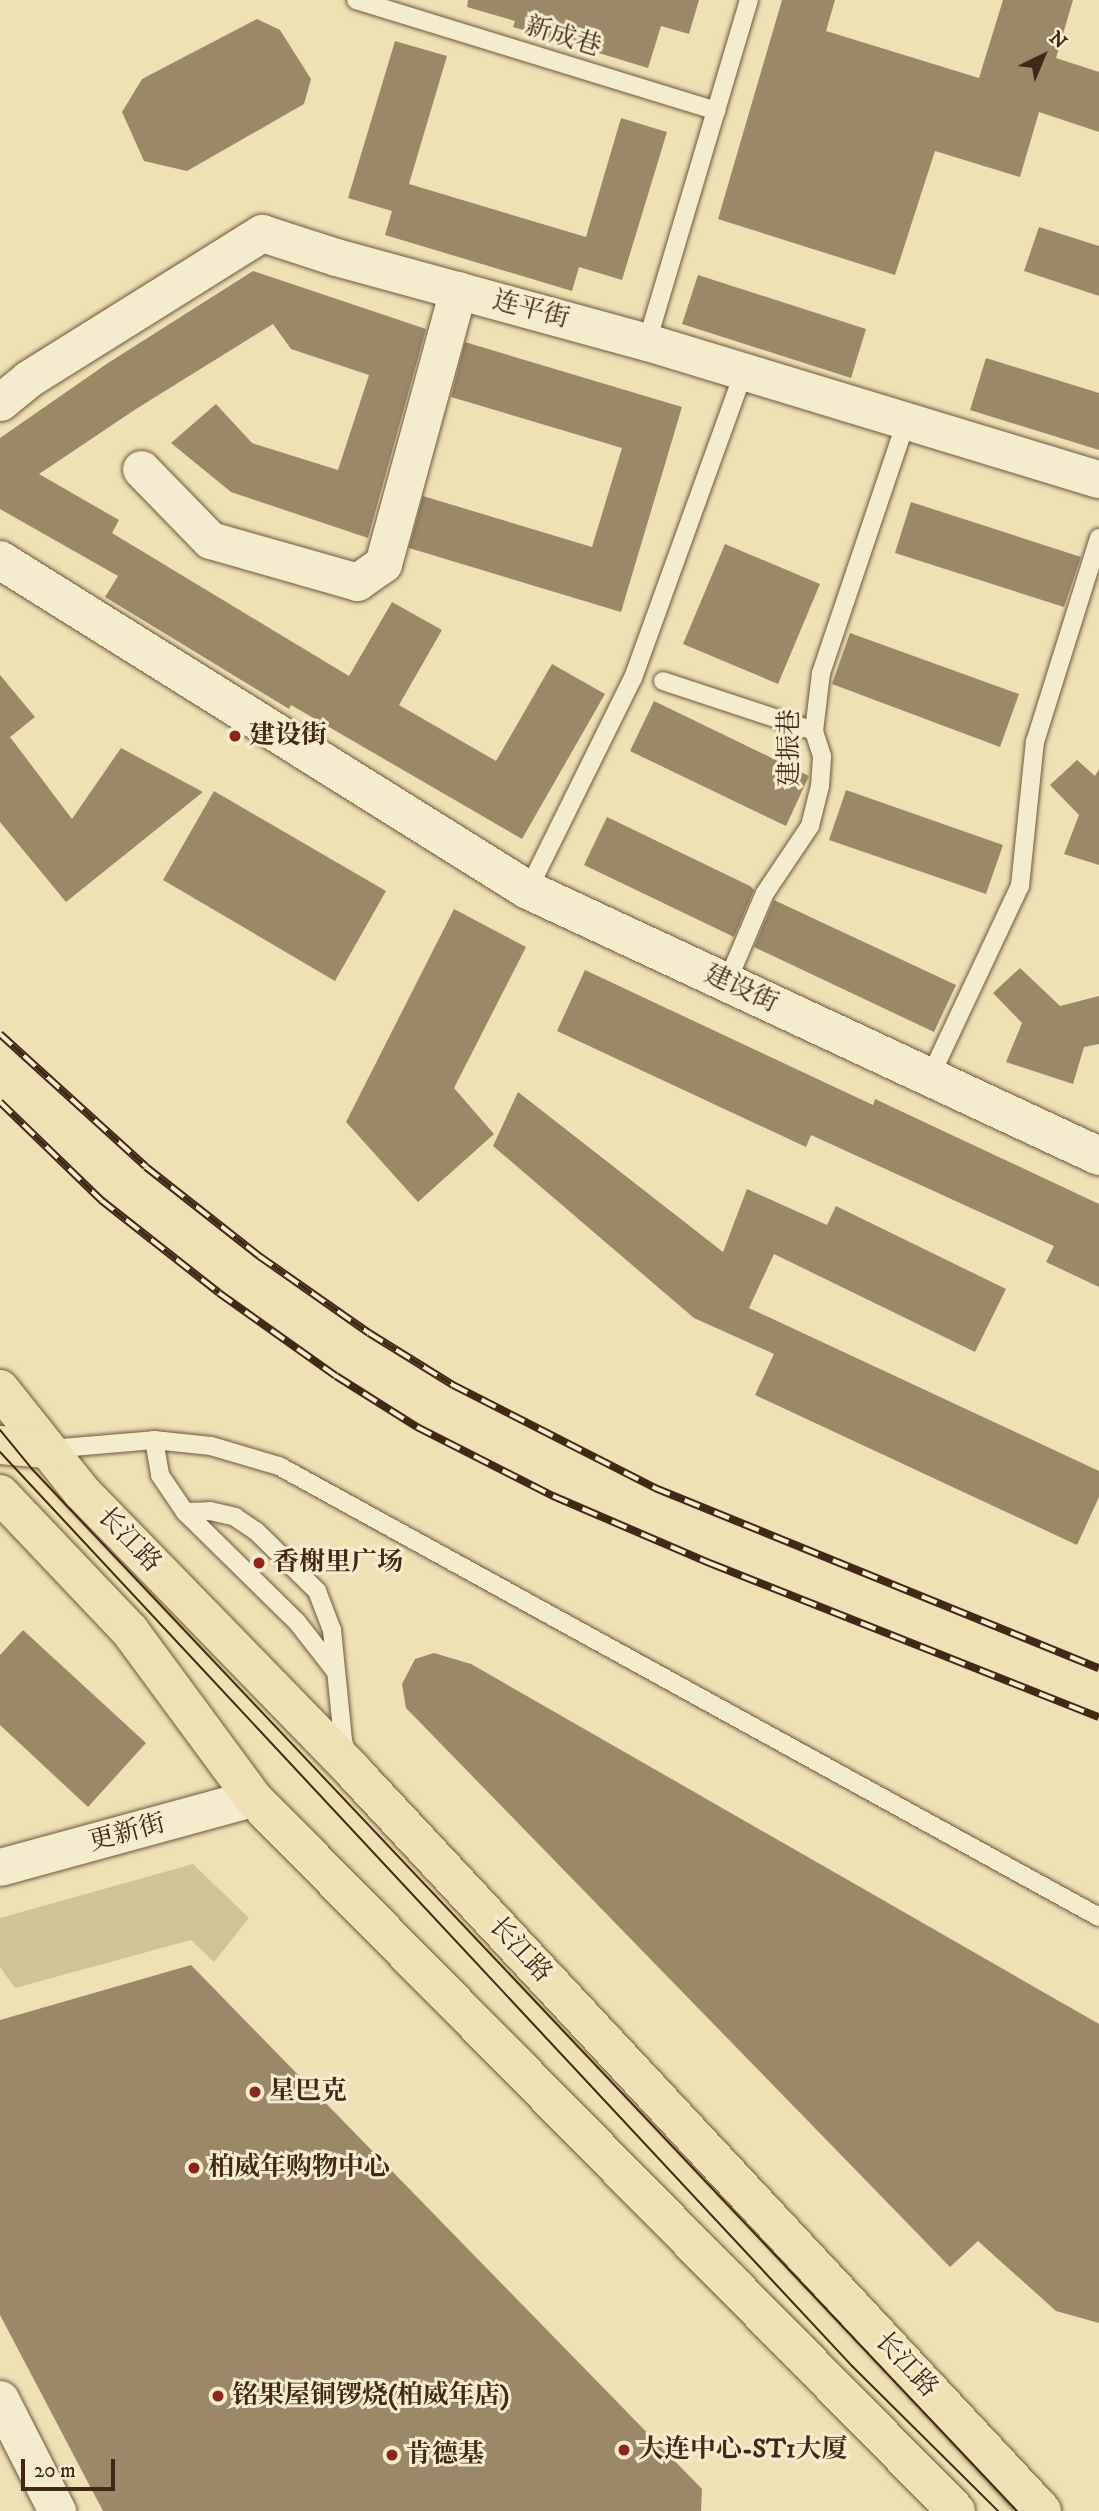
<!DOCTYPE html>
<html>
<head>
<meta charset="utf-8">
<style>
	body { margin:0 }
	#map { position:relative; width:1099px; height:2511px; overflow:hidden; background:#efe1b3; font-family:"IM FELL DW Pica","Noto Serif SC",serif }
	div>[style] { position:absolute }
	.green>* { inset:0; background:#d2c298 }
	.building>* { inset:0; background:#9c8867 }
	.roads { filter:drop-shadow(0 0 2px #6e563c) drop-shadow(0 0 2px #6e563c) }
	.service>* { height:18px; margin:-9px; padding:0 9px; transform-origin:9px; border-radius:9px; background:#f5ecce }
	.minor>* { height:37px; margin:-18.5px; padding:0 18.5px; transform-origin:18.5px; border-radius:18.5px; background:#f5ecce }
	.secondary>* { height:38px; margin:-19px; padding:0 19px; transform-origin:19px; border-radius:19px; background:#f5ecce }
	.primary>* { height:38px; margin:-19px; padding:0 19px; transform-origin:19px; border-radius:19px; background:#efe1b3 }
	.tram>* { height:2px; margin:-1px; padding:0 1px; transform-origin:1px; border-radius:1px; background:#432815 }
	.rail>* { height:8px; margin-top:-4px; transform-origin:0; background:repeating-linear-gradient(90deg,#f5ecce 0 16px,#432815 0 32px); box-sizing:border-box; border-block:2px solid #432815 }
	.dots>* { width:19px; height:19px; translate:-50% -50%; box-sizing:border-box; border:4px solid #f5ecce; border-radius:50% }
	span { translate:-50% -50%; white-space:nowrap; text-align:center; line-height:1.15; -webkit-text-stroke:6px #f5ecce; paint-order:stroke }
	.street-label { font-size:26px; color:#432815 }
	.poi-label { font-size:26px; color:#432815; font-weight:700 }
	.left { translate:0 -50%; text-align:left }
	.north { position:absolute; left:1008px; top:21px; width:70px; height:70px; -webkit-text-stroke:5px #f5ecce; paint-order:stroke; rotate:43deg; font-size:19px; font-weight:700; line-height:28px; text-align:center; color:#432815 }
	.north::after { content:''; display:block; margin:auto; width:24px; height:32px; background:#432815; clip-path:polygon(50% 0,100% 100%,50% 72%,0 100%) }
	.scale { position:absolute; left:21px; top:2459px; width:94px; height:32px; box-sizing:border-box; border:4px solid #432815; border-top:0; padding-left:9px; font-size:21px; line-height:24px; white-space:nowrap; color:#432815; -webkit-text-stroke:5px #f5ecce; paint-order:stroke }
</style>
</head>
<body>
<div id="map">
	<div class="green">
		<div style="clip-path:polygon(193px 1864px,249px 1918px,214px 1962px,191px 1940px,15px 1988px,0 1967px,0 1918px)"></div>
	</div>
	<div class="building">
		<div style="clip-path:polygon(468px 0,699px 0,689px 34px,661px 26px,648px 68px,513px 27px,515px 21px,467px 7px)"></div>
		<div style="clip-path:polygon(782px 0,835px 0,826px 31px,979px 78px,1003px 0,1073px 0,1056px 58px,1099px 72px,1099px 132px,1039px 112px,1020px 177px,935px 151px,895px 275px,718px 219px)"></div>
		<div style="clip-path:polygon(257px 19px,280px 30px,311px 79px,304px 104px,187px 171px,144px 161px,122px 112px,142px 79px)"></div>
		<div style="clip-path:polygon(395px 41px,447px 56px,409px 184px,586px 237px,621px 118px,667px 132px,622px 280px,579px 267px,572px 291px,385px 235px,392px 211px,348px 198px)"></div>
		<div style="clip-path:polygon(1039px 227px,1099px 246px,1099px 296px,1024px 271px)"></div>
		<div style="clip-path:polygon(253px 271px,426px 329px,368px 538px,231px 492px,171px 443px,216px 404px,252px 443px,338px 470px,369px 375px,291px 349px,273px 324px,136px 409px,39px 474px,119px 520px,112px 533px,349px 676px,392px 602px,442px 630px,399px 705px,496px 761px,552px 664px,605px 694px,522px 839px,291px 705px,289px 709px,105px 597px,118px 576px,0 509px,0 438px,108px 363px)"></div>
		<div style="clip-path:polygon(698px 275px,866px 329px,851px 378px,682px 324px)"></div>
		<div style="clip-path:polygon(465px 342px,682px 407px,621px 612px,409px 548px,423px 496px,592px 547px,622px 448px,451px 397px)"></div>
		<div style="clip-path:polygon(986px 358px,1099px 393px,1099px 450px,970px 410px)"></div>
		<div style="clip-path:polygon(911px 502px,1081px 557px,1064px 607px,895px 553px)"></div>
		<div style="clip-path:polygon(725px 544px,820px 584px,778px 684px,683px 644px)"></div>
		<div style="clip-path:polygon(850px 633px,1019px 694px,1000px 747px,832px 684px)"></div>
		<div style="clip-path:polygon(0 675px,35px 717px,10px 737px,72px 819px,121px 748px,203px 792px,66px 902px,0 822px)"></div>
		<div style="clip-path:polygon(654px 701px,809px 776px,786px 826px,630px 751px)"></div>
		<div style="clip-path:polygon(1077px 760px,1095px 776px,1099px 769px,1099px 865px,1064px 854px,1079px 815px,1050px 785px)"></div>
		<div style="clip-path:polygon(846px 790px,1003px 845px,986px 894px,829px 840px)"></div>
		<div style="clip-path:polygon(214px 791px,386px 891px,335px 981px,163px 880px)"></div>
		<div style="clip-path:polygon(607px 817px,750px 886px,754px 890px,734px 937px,584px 865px)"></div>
		<div style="clip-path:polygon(774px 900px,956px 985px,934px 1032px,754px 947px)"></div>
		<div style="clip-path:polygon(454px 909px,526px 947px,454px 1088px,494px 1134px,418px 1202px,346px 1122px)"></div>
		<div style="clip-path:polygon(1020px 968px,1060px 1006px,1099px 996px,1099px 1044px,1084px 1047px,1073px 1084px,1006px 1062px,1022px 1023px,993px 993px)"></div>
		<div style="clip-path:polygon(585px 970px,873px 1105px,875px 1099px,1099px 1204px,1099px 1287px,1046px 1262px,1054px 1246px,811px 1135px,806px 1147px,557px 1031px)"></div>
		<div style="clip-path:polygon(518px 1092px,723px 1252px,747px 1189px,827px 1225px,836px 1206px,1006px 1289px,975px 1352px,774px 1254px,749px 1308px,1099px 1471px,1099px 1497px,1077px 1545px,755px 1395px,774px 1354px,694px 1318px,493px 1146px)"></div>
		<div style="clip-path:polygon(23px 1630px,146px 1743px,88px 1807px,0 1725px,0 1655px)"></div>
		<div style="clip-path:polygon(434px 1653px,471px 1664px,1099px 2024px,1099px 2323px,1056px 2311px,978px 2241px,950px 2267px,406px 1708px,402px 1684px,415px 1659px)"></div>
		<div style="clip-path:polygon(191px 1965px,702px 2489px,701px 2511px,103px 2511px,0 2315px,0 2020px)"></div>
	</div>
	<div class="roads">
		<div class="service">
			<div style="left:356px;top:0;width:377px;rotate:17.1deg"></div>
			<div style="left:647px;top:342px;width:357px;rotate:-73.4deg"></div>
			<div style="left:663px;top:681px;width:159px;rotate:18.3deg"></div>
			<div style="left:528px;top:890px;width:237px;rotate:-63.7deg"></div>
			<div style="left:633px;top:678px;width:326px;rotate:-70.1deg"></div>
			<div style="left:727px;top:982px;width:97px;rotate:-66.9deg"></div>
			<div style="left:765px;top:893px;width:81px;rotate:-56.1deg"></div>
			<div style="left:810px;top:826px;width:41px;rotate:-76deg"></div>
			<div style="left:820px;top:786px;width:30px;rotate:-86deg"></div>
			<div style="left:822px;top:756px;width:26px;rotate:-108deg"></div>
			<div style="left:814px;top:731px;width:58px;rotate:-83.1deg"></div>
			<div style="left:821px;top:673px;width:265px;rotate:-71.3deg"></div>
			<div style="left:930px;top:1077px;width:211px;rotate:-64.8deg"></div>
			<div style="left:1020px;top:886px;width:145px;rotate:-84.1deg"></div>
			<div style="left:1035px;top:742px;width:214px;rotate:-72.6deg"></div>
			<div style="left:154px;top:1440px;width:36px;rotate:80deg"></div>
			<div style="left:160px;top:1475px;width:45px;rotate:56deg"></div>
			<div style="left:185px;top:1512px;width:157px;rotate:44.5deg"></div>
			<div style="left:297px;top:1622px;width:63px;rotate:52deg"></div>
			<div style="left:50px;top:1449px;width:104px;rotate:-4.9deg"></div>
			<div style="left:154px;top:1440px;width:57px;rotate:6deg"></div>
			<div style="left:211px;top:1446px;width:71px;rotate:16.4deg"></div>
			<div style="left:279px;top:1466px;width:936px;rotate:28.81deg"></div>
			<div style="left:185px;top:1512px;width:25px;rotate:-2deg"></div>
			<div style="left:210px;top:1511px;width:26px;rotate:13deg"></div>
			<div style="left:235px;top:1517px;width:25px;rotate:34deg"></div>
			<div style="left:256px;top:1531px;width:86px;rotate:44.5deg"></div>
			<div style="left:317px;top:1591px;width:42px;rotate:69deg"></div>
			<div style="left:332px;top:1630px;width:112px;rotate:84.3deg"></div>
			<div style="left:343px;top:1741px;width:14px;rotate:73deg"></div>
		</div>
		<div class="minor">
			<div style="left:0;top:402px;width:36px;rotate:-39deg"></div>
			<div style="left:28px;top:379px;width:276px;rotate:-32deg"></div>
			<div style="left:262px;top:233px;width:78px;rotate:18deg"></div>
			<div style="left:336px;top:257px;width:322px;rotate:15.3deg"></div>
			<div style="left:647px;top:342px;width:472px;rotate:16.9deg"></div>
			<div style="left:141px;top:469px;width:99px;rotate:45.8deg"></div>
			<div style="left:210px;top:540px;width:153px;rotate:15.9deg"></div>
			<div style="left:357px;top:582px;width:32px;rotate:-35deg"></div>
			<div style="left:383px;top:564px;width:284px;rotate:-74.7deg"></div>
			<div style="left:0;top:1867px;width:262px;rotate:-15.3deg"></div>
			<div style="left:0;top:2399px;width:126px;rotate:63deg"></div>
		</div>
		<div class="secondary">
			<div style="left:0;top:560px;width:623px;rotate:32.01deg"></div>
			<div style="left:528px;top:890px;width:630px;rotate:24.98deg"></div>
		</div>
		<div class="primary">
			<div style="left:0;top:1389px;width:132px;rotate:51.5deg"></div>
			<div style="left:82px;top:1492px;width:389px;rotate:45.8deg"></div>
			<div style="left:353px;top:1771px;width:1011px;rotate:47.04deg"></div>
			<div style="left:0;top:1445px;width:46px;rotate:5deg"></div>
			<div style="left:0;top:1494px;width:189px;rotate:46.5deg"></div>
			<div style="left:130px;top:1631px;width:207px;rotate:53.6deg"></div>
			<div style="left:253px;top:1798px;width:1001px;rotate:45.4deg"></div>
		</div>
	</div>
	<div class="tram">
		<div style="left:0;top:1430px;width:50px;rotate:50.6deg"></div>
		<div style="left:32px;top:1469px;width:1434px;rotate:46.61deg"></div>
		<div style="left:0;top:1452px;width:1250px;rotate:47.01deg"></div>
		<div style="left:852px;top:2366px;width:206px;rotate:44.8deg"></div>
	</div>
	<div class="rail">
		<div style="left:0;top:1034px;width:197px;rotate:42.3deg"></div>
		<div style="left:146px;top:1167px;width:144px;rotate:38.2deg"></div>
		<div style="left:259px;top:1256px;width:134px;rotate:35deg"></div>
		<div style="left:369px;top:1333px;width:99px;rotate:31.8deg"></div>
		<div style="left:453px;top:1385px;width:227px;rotate:27deg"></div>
		<div style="left:655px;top:1488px;width:479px;rotate:22.1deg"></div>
		<div style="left:0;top:1102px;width:141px;rotate:44.1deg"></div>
		<div style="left:101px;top:1200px;width:150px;rotate:38.2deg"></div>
		<div style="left:219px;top:1293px;width:143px;rotate:35.4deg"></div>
		<div style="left:336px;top:1376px;width:96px;rotate:32.2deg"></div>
		<div style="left:417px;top:1427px;width:153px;rotate:26.9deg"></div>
		<div style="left:553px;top:1496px;width:173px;rotate:23.2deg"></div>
		<div style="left:712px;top:1564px;width:416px;rotate:21.6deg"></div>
	</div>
	<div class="dots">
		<div style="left:235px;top:736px;background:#8f2418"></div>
		<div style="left:259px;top:1563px;background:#8f2418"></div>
		<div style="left:255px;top:2092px;background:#8f2418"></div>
		<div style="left:194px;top:2168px;background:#8f2418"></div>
		<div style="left:218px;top:2396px;background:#8f2418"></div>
		<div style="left:624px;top:2450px;background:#8f2418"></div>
		<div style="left:392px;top:2455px;background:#8f2418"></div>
	</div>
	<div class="street-label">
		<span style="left:563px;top:37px;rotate:17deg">新成巷</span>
		<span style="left:531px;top:310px;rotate:15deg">连平街</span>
		<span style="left:790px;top:748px;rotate:-90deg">建振巷</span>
		<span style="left:741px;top:989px;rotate:25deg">建设街</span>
		<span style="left:129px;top:1540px;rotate:46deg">长江路</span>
		<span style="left:127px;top:1833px;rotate:-15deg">更新街</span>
		<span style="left:520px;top:1950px;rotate:47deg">长江路</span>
		<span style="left:906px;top:2365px;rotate:47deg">长江路</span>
	</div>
	<div class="poi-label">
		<span class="left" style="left:249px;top:736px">建设街</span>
		<span class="left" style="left:273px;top:1563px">香榭里广场</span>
		<span class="left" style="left:269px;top:2092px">星巴克</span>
		<span class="left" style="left:208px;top:2168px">柏威年购物中心</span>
		<span class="left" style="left:232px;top:2396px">铭果屋铜锣烧(柏威年店)</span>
		<span class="left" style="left:638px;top:2450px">大连中心-ST1大厦</span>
		<span class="left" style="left:406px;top:2455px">肯德基</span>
	</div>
	<div class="north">N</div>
	<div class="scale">20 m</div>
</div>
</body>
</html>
